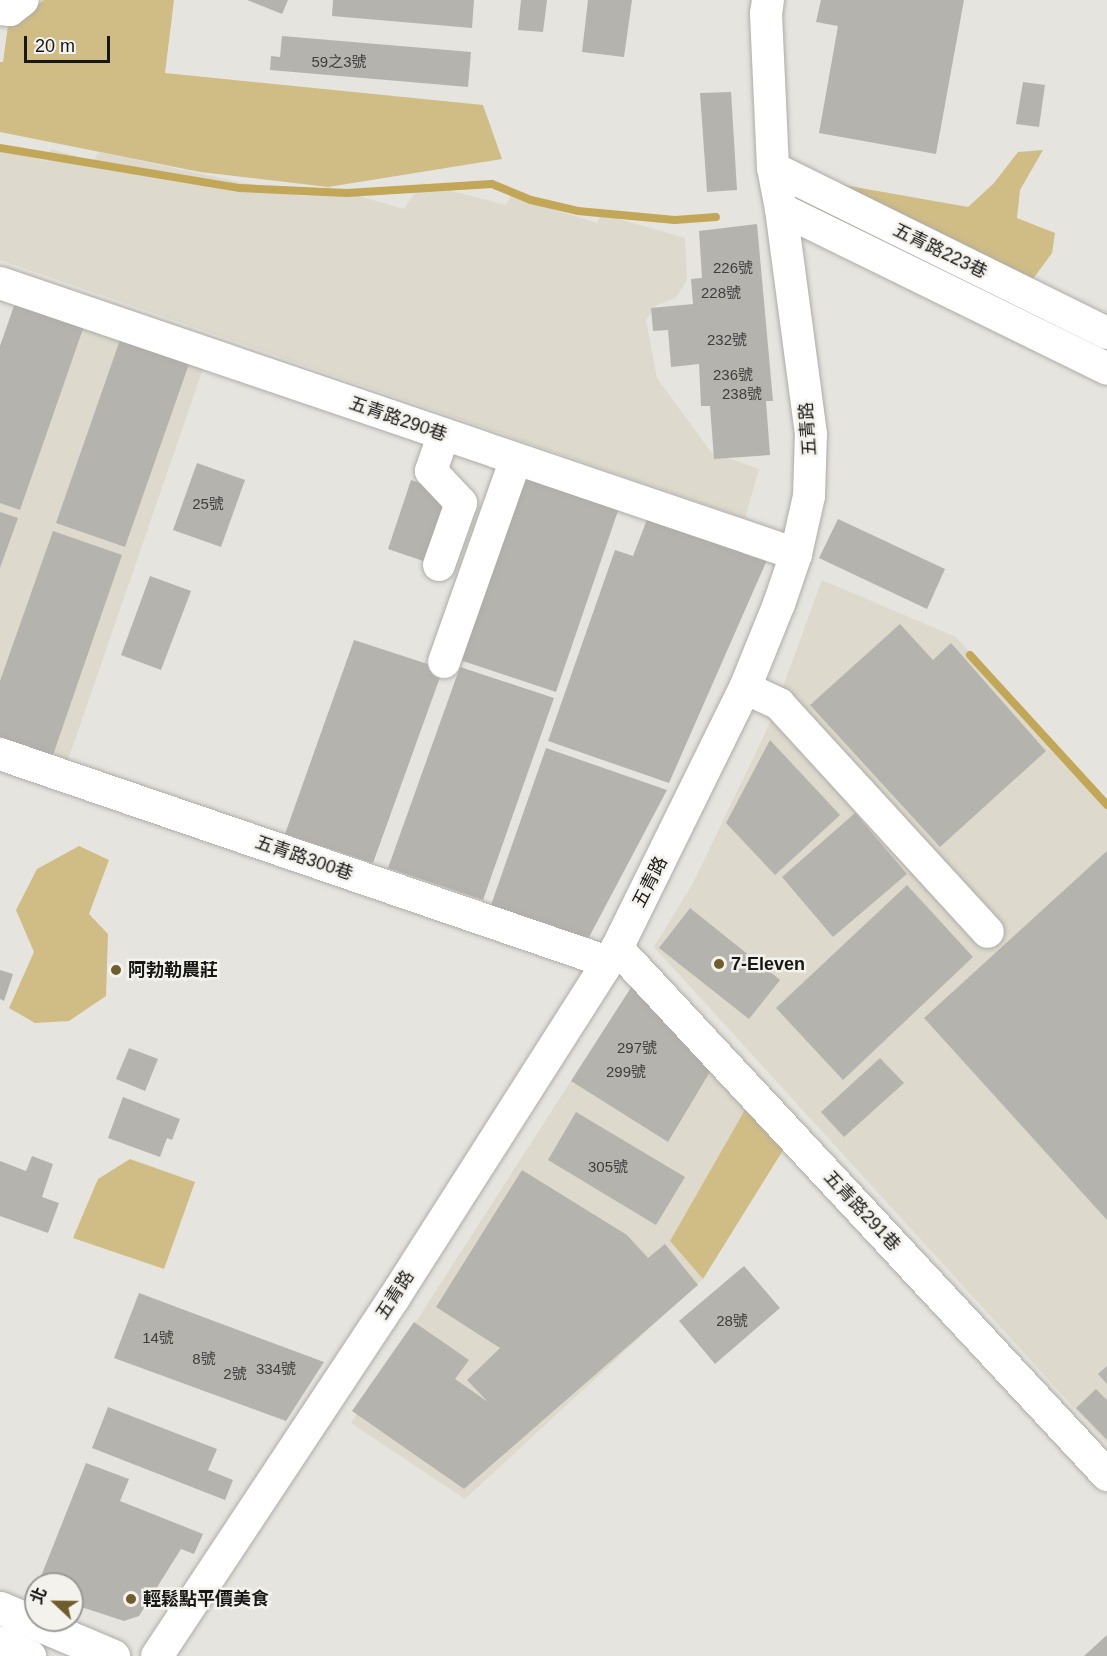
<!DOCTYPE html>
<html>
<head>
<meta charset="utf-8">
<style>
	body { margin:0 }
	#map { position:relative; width:1107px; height:1656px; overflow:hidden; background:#e6e4df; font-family:Arial,"Noto Sans TC",sans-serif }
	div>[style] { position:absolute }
	.built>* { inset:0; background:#ddd9cc }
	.green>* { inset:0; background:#d0bd85 }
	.stream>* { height:8px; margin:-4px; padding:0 4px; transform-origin:4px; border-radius:4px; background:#c1a757 }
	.building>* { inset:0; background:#b5b3ae }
	.roads { filter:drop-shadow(0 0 2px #aeaca7) drop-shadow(0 0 2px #aeaca7) }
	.minor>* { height:32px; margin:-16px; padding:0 16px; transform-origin:16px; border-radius:16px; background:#fff }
	.major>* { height:33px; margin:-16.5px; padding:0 16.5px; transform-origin:16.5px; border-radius:16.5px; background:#fff }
	.dots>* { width:16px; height:16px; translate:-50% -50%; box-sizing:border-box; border:3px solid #f4f2ec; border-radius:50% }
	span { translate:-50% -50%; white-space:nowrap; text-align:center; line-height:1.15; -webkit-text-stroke:5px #f4f2ec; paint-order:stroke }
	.number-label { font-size:15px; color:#3e3e3b }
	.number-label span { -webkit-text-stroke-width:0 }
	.street-label { font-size:18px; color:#171715 }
	.poi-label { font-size:18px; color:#171715; font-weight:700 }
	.left { translate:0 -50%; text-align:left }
	.north { position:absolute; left:24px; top:1572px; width:60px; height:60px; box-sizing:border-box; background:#f4f2ec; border:2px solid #9c9a96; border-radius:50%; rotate:292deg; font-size:16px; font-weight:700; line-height:24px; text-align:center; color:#171715 }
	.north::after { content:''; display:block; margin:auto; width:21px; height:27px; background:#6f5e2c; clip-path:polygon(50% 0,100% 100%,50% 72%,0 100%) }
	.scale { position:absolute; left:24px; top:36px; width:86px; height:27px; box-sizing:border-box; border:3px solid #171715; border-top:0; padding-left:8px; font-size:18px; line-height:21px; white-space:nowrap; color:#171715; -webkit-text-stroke:4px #f4f2ec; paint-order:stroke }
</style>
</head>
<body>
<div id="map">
	<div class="built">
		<div style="clip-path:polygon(51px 149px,93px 161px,99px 152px,305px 196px,328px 187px,404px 209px,421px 183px,506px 205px,511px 196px,597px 223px,601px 214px,685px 238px,687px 280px,676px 298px,657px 305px,646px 320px,657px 378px,711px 452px,759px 469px,745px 518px,0 260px,0 150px,47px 161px)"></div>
		<div style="clip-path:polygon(25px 302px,205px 363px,67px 763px,0 739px,0 374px)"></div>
		<div style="clip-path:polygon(822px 580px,956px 637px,1107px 803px,1107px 1444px,654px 947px,693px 883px,769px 725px)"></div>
		<div style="clip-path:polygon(630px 989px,746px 1108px,670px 1241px,703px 1279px,465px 1499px,351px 1423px)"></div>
	</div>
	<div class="green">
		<div style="clip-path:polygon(44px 0,174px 0,165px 73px,483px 105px,502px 159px,328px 187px,200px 172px,0 132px,0 62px,3px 62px,8px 26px)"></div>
		<div style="clip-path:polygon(1043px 150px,1020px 190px,1017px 218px,1055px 233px,1052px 253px,1033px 279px,838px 184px,968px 207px,994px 183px,1018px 152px)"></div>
		<div style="clip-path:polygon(79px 846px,109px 860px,89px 914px,108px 934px,106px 996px,69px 1021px,35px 1023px,9px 1008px,34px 952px,16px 910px,37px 869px)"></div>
		<div style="clip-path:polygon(746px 1108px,785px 1147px,703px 1279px,670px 1241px)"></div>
		<div style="clip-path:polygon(130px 1159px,195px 1182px,164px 1269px,73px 1238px,98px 1179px)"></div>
	</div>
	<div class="stream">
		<div style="left:0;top:148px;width:243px;rotate:9.5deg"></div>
		<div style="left:240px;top:188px;width:107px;rotate:2.7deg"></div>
		<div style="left:347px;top:193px;width:145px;rotate:-3.6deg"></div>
		<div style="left:492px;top:184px;width:42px;rotate:22.3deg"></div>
		<div style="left:531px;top:200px;width:48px;rotate:13.2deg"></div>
		<div style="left:578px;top:211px;width:97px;rotate:5.3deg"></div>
		<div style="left:675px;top:220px;width:41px;rotate:-4.2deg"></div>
		<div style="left:970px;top:655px;width:203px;rotate:47.6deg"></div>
	</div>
	<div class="building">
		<div style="clip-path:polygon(247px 0,288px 0,282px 14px)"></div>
		<div style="clip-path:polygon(333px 0,474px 0,472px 28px,332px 16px)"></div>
		<div style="clip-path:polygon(521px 0,547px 0,543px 32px,518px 30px)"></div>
		<div style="clip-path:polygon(588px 0,632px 0,624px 57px,582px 52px)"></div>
		<div style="clip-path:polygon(821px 0,964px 0,936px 154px,819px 133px,838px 26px,816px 22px)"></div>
		<div style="clip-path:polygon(282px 36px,471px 52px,468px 87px,270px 70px,271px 56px,280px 57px)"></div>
		<div style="clip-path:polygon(1023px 82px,1045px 85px,1039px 127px,1016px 124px)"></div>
		<div style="clip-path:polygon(731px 92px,737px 190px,707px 192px,700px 93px)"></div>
		<div style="clip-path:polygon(757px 224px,773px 401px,766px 401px,770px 455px,714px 459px,710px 406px,701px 406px,699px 364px,671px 367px,668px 330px,653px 331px,651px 308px,693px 304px,691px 279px,702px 278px,699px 231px)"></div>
		<div style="clip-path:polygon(16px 300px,85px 323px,20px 510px,0 503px,0 346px)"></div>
		<div style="clip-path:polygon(121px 337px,190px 361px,125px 547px,56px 523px)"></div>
		<div style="clip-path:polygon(197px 463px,245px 480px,221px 547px,173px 530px)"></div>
		<div style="clip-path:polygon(517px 473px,619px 508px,556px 692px,454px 658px)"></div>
		<div style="clip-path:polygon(411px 480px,436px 489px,433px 498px,449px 503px,429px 563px,388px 549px)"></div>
		<div style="clip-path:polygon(0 512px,18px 518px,0 568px)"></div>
		<div style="clip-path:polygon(648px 517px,767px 560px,669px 783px,548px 741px,615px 550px,633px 556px)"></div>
		<div style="clip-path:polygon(838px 519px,945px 569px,927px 609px,819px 558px)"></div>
		<div style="clip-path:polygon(53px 531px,122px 555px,53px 755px,0 737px,0 681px)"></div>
		<div style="clip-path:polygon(150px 576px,191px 591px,161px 670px,121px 655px)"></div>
		<div style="clip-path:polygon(900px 624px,933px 660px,951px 643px,1046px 751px,940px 847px,810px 705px)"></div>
		<div style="clip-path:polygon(354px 640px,443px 669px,373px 863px,285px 834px)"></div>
		<div style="clip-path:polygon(460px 667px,554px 698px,483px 900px,388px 868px)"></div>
		<div style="clip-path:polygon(770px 740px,840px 815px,775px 875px,726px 823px)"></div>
		<div style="clip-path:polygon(546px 748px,667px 790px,588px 939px,491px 905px)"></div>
		<div style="clip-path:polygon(855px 813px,907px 874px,833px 937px,782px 877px)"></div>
		<div style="clip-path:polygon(1107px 851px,1107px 1220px,924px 1018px)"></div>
		<div style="clip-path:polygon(907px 885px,973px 957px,843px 1080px,776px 1008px)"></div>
		<div style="clip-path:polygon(690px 908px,780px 980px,749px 1019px,659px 948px)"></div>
		<div style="clip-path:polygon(0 970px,13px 974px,4px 1001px,0 999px)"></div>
		<div style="clip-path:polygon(632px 986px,711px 1070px,668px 1142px,571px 1081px)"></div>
		<div style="clip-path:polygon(129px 1048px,158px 1059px,145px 1091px,116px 1079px)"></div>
		<div style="clip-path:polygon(880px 1058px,904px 1083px,844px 1137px,821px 1112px)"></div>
		<div style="clip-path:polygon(123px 1097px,180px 1119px,172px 1140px,167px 1138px,160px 1157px,108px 1138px)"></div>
		<div style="clip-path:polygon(576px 1112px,685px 1177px,656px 1225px,548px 1160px)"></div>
		<div style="clip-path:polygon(32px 1156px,53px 1164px,42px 1197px,59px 1203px,48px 1233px,0 1216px,0 1161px,26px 1171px)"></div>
		<div style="clip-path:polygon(522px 1170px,627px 1235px,648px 1258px,665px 1244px,698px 1285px,464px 1489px,352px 1411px,414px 1322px,469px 1360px,455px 1379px,488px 1402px,467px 1380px,500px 1348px,436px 1307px)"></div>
		<div style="clip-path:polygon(744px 1266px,780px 1308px,715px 1364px,679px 1321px)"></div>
		<div style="clip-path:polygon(139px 1293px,324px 1362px,286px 1421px,114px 1358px)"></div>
		<div style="clip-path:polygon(1107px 1366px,1107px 1384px,1098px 1374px)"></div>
		<div style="clip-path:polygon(1096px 1389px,1107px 1400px,1107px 1440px,1076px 1408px)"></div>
		<div style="clip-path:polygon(108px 1407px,217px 1449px,208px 1470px,233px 1480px,225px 1500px,92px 1448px)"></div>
		<div style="clip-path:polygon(86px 1463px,129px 1479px,120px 1501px,203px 1534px,194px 1554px,181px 1549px,139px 1616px,124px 1621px,72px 1604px,72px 1584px,38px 1584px)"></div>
		<div style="clip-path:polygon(1107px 1635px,1107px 1656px,1084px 1656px)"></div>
	</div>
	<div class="roads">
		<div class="minor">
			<div style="left:0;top:9px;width:10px;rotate:6deg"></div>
			<div style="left:10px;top:10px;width:16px;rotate:-38deg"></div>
			<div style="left:773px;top:168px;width:373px;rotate:26.3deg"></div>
			<div style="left:781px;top:209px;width:363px;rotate:26.1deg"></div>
			<div style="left:0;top:283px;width:841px;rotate:18.8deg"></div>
			<div style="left:439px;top:565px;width:66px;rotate:-70.5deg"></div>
			<div style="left:461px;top:503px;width:44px;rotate:-133.2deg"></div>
			<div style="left:431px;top:471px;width:39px;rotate:-71deg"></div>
			<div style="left:444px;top:662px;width:215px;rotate:-70.5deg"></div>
			<div style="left:745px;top:688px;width:38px;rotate:25deg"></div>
			<div style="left:779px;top:704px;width:309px;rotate:47.5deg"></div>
			<div style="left:0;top:754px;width:643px;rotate:18.89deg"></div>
			<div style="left:617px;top:948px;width:720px;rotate:47.08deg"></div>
			<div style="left:157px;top:1656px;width:429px;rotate:-56.5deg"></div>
			<div style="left:394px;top:1298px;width:415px;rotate:-57.5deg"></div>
			<div style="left:617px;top:948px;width:290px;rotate:-63.8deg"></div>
			<div style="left:745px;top:688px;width:91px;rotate:-68deg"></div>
			<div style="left:779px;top:604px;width:53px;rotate:-71.2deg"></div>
			<div style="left:796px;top:554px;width:59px;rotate:-77.4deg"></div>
			<div style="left:809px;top:496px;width:62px;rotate:-88.2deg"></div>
			<div style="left:811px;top:434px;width:227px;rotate:-97.6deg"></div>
			<div style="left:781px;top:209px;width:42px;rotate:-101deg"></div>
			<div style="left:773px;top:168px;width:154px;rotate:-92.6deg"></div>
			<div style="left:766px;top:14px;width:14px;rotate:-82deg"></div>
		</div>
		<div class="major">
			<div style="left:0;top:1608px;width:123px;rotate:23deg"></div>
			<div style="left:0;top:1643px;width:32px;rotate:24deg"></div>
		</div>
	</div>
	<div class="dots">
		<div style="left:719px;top:964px;background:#6f5e2c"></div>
		<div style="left:116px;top:970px;background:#6f5e2c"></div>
		<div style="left:131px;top:1599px;background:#6f5e2c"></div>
	</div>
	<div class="number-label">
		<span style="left:339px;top:62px">59之3號</span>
		<span style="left:733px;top:268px">226號</span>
		<span style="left:721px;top:293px">228號</span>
		<span style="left:727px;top:340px">232號</span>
		<span style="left:733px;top:375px">236號</span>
		<span style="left:742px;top:394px">238號</span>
		<span style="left:208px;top:504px">25號</span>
		<span style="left:637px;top:1048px">297號</span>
		<span style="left:626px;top:1072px">299號</span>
		<span style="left:608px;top:1167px">305號</span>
		<span style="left:732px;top:1321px">28號</span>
		<span style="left:158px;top:1338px">14號</span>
		<span style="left:204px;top:1359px">8號</span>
		<span style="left:276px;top:1369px">334號</span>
		<span style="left:235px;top:1374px">2號</span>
	</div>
	<div class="street-label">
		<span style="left:940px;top:251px;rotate:26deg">五青路223巷</span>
		<span style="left:398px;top:419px;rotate:19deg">五青路290巷</span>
		<span style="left:808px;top:429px;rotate:-94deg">五青路</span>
		<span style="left:304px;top:858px;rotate:19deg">五青路300巷</span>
		<span style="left:650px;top:882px;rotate:-63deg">五青路</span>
		<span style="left:862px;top:1211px;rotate:47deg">五青路291巷</span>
		<span style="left:395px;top:1295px;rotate:-57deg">五青路</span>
	</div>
	<div class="poi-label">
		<span class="left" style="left:731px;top:964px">7-Eleven</span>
		<span class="left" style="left:128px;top:970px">阿勃勒農莊</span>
		<span class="left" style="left:143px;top:1599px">輕鬆點平價美食</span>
	</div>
	<div class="north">北</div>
	<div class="scale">20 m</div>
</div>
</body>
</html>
